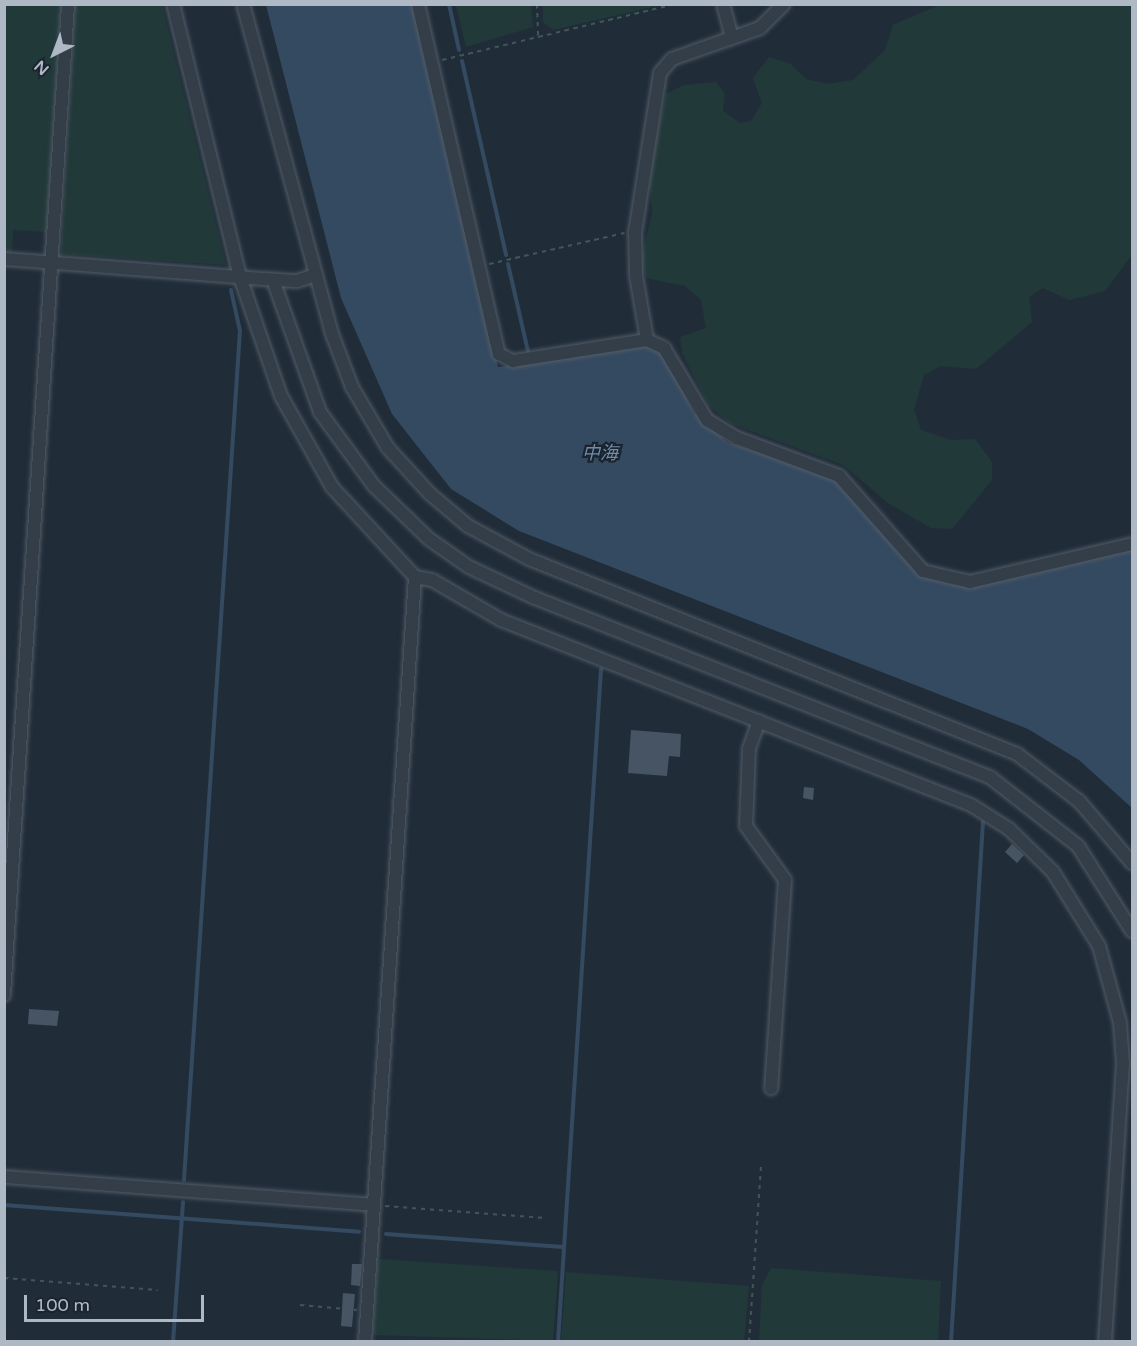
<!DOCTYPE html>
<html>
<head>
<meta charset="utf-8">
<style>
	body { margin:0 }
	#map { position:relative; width:1137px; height:1346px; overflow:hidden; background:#202d39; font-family:"Varela Round","Noto Sans JP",sans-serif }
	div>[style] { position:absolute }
	.green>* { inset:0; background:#22393a }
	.water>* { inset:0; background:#344a61 }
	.stream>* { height:4px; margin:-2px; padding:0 2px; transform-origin:2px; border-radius:2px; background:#344a61 }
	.building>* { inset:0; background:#465463 }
	.path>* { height:2px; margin-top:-1px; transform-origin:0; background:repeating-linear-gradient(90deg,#405657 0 4.5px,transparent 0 9px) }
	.roads { filter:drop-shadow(0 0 2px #525c67) drop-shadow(0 0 2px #525c67) }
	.minor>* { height:12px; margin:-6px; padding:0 6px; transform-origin:6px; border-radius:6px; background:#343e49 }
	span { translate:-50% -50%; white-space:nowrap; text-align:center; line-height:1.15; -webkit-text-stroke:4.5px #1a232e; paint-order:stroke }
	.water-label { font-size:18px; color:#6f8caa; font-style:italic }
	.frame { position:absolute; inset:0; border:6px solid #afb9c6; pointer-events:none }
	.north { position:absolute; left:24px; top:24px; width:60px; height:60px; -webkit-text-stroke:4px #1a232e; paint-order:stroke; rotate:222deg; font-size:16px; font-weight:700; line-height:24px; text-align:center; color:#afb9c6 }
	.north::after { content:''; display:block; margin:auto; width:21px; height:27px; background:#afb9c6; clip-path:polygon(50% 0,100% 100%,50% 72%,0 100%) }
	.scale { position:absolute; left:24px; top:1295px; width:180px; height:27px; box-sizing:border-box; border:3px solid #afb9c6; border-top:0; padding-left:8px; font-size:18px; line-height:21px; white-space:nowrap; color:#afb9c6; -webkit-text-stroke:4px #1a232e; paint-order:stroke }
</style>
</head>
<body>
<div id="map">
	<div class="green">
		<div style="clip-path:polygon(4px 5px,61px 5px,47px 232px,13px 230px,12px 252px,4px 252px)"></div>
		<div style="clip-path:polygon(75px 5px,162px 5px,226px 265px,61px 254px)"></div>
		<div style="clip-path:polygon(456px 5px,531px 5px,533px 27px,466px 47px)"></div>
		<div style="clip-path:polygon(543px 5px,543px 4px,661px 5px,553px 30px,543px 22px)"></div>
		<div style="clip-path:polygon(939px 5px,1132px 5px,1132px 255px,1105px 291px,1069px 300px,1043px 288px,1029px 297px,1032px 322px,976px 369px,941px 366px,924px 375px,914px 409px,921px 430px,951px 440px,975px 439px,992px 462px,992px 480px,952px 529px,931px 528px,888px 503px,843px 465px,730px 423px,708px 405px,682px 353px,680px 337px,706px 328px,701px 300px,685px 286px,646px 278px,640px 264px,652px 213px,649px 173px,666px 94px,684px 85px,716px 82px,725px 94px,723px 111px,740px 123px,751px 121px,762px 103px,753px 78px,769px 57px,791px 64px,806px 79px,828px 84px,853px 80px,885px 50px,893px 25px)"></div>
		<div style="clip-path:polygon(378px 1259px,558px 1271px,553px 1341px,373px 1335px)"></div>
		<div style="clip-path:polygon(771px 1268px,941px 1281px,938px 1341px,759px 1341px,762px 1285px)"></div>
		<div style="clip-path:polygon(566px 1272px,749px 1286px,744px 1341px,561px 1341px)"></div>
	</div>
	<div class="water">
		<div style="clip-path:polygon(266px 5px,414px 5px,498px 367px,647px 344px,666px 356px,693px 412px,728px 443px,830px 475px,897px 543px,918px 575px,949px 584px,973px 587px,1132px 549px,1132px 808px,1079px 760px,1028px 729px,519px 531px,451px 489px,392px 414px,341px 298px)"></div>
	</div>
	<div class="stream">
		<div style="left:449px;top:4px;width:47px;rotate:77.7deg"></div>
		<div style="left:462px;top:61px;width:199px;rotate:77.2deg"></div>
		<div style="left:508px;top:264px;width:89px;rotate:77.1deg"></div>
		<div style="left:184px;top:1180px;width:851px;rotate:-86.23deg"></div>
		<div style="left:240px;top:331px;width:42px;rotate:-102.4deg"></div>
		<div style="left:4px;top:1205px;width:356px;rotate:4.3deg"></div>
		<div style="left:386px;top:1234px;width:177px;rotate:4.2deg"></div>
		<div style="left:173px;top:1342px;width:140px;rotate:-85.9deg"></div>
		<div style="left:558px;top:1342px;width:674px;rotate:-86.34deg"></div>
		<div style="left:951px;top:1342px;width:521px;rotate:-86.48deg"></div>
	</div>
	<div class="building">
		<div style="clip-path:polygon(631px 730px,681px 734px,680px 757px,669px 756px,667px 776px,628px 773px)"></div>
		<div style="clip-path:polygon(804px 787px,814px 788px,813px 800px,803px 798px)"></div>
		<div style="clip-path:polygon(1012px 844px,1024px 855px,1017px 863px,1005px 852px)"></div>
		<div style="clip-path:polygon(29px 1009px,59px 1011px,57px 1026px,28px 1024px)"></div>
		<div style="clip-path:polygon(352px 1264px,362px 1264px,360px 1286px,351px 1285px)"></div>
		<div style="clip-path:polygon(343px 1293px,355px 1294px,352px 1327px,341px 1326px)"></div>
	</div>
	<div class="path">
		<div style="left:537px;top:4px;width:34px;rotate:88deg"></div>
		<div style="left:442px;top:60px;width:241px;rotate:-13.5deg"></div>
		<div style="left:489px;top:264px;width:139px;rotate:-12.9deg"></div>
		<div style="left:385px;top:1206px;width:161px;rotate:4.3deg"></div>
		<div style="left:4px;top:1278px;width:154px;rotate:4.5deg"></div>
		<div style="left:300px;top:1305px;width:57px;rotate:5deg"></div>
		<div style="left:749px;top:1342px;width:176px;rotate:-86.1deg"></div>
	</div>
	<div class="roads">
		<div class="minor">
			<div style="left:173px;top:4px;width:281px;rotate:76.2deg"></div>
			<div style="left:240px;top:277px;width:126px;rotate:71deg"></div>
			<div style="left:281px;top:396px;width:104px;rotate:60.7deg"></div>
			<div style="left:332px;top:487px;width:122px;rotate:47.3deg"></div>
			<div style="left:415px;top:577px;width:767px;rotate:93.74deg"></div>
			<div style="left:243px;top:4px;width:342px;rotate:74.9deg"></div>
			<div style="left:332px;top:334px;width:57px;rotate:69.3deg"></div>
			<div style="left:352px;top:387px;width:71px;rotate:59.5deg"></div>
			<div style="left:388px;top:448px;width:62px;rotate:47.6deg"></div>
			<div style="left:430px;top:494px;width:50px;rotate:40.1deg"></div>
			<div style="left:468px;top:526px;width:69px;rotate:28.4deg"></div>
			<div style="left:529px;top:559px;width:526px;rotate:21.78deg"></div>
			<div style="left:1017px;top:754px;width:78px;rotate:37.2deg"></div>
			<div style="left:1079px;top:801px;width:82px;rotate:49.5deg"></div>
			<div style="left:418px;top:4px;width:359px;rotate:77deg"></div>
			<div style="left:499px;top:354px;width:16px;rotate:27deg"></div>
			<div style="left:513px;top:361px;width:136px;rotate:-8.9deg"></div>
			<div style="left:723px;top:4px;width:34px;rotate:75deg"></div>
			<div style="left:784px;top:4px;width:34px;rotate:135deg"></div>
			<div style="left:760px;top:28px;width:93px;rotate:160.6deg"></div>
			<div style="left:672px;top:59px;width:18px;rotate:131deg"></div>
			<div style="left:660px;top:73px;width:161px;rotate:98.9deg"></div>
			<div style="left:635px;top:232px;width:44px;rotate:88.7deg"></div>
			<div style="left:636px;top:276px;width:65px;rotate:80.2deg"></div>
			<div style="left:647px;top:340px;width:19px;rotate:25deg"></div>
			<div style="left:664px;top:348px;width:84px;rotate:59.2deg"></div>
			<div style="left:707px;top:420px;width:35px;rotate:31deg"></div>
			<div style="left:737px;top:438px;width:109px;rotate:20.4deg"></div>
			<div style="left:839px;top:476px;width:127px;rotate:48.5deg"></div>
			<div style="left:923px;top:571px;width:48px;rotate:13.2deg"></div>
			<div style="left:970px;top:582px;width:166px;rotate:-13.2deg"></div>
			<div style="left:4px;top:259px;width:263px;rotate:4.4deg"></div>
			<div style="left:266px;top:279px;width:31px;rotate:4deg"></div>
			<div style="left:297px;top:281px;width:20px;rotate:-18deg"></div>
			<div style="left:273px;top:280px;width:140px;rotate:70.4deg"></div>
			<div style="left:320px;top:412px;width:92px;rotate:53.9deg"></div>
			<div style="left:374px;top:486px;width:76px;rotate:43.9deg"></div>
			<div style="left:429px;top:539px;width:49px;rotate:35deg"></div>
			<div style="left:469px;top:567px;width:73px;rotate:25.2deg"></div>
			<div style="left:535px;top:598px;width:490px;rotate:21.5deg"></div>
			<div style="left:991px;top:778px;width:110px;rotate:38deg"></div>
			<div style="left:1078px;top:846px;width:101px;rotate:57.6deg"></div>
			<div style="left:415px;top:577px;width:17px;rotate:10deg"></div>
			<div style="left:432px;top:580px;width:80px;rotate:30.1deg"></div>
			<div style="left:501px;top:620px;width:505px;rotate:21.49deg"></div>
			<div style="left:971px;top:805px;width:45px;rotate:32.3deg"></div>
			<div style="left:1009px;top:829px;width:62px;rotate:44.3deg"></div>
			<div style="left:1053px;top:872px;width:87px;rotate:58.1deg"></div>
			<div style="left:1099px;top:946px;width:80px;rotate:74.7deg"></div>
			<div style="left:1120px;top:1023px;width:40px;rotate:85.7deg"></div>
			<div style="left:1123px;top:1063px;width:280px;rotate:93.7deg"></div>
			<div style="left:759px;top:721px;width:30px;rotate:110deg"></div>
			<div style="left:749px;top:749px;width:77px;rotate:92.2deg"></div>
			<div style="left:746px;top:826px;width:67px;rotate:54.2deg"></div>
			<div style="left:785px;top:880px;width:209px;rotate:93.8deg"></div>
			<div style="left:4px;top:995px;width:993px;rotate:-86.3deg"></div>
			<div style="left:4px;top:1177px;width:370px;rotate:4.3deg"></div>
		</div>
	</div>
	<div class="water-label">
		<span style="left:600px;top:453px">中海</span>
	</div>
	<div class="frame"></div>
	<div class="north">N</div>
	<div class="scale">100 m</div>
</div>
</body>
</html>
